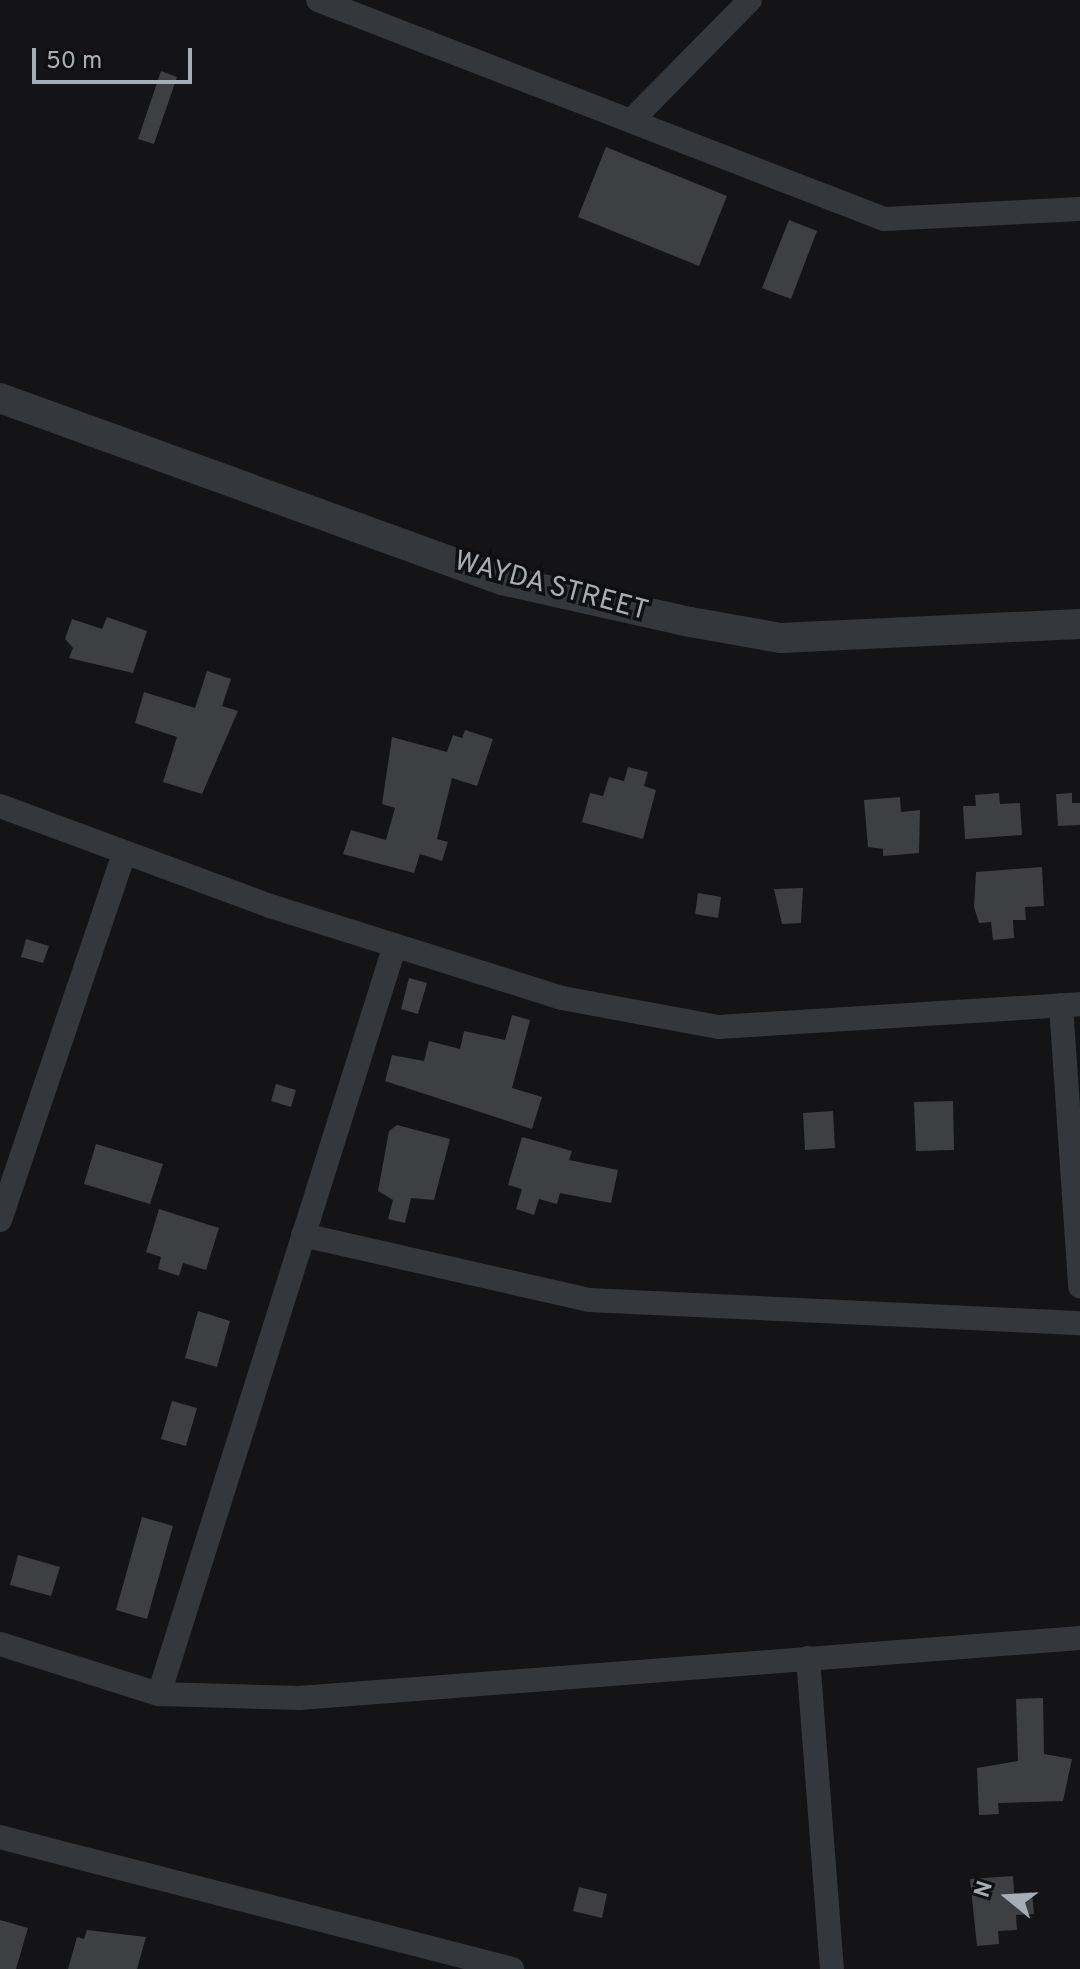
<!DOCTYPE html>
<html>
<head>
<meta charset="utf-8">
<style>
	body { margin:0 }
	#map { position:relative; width:1080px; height:1969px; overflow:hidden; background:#141416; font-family:Overpass,sans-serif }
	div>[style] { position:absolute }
	.building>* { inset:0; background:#3e3f43 }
	.minor>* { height:24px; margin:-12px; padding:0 12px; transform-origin:12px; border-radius:12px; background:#34373b }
	.tertiary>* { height:30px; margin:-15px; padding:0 15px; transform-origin:15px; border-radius:15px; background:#34373b }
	span { translate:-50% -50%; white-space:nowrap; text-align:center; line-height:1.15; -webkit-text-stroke:7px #0f0f11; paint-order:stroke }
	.street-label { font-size:28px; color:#a4aeb7 }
	.north { position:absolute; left:968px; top:1857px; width:80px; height:80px; -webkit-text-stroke:6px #0f0f11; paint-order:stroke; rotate:288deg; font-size:22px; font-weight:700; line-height:32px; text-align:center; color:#a4aeb7 }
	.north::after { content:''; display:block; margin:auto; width:28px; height:36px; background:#a4aeb7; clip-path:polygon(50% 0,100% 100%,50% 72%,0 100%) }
	.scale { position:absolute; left:32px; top:48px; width:160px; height:36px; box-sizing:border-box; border:4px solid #a4aeb7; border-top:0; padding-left:10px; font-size:24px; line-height:28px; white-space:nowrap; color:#a4aeb7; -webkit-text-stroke:6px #0f0f11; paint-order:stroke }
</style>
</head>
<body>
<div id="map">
	<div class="building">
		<div style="clip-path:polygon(161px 71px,177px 77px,154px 144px,138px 139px)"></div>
		<div style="clip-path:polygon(606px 147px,727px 196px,699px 266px,578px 217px)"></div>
		<div style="clip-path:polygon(789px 220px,817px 231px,791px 299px,762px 288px)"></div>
		<div style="clip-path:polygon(107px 617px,147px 631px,133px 673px,69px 658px,73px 648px,65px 639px,72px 619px,102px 629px)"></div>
		<div style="clip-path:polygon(207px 671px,231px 679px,222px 706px,238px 711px,202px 794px,163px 782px,177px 737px,135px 723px,144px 692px,195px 708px)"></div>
		<div style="clip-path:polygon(465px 730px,493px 739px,477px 786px,452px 778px,437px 839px,448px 842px,442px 861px,420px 854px,414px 873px,343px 854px,351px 830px,386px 840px,395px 808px,382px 804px,392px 737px,447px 752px,453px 735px,462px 738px)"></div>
		<div style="clip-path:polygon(628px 767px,648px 772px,644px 786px,656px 790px,643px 839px,582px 822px,590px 793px,603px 796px,609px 777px,624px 781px)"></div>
		<div style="clip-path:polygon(999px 793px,1000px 804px,1020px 803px,1022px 835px,965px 839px,963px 806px,976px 806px,975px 795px)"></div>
		<div style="clip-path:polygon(1072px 793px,1072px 803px,1080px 803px,1080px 825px,1058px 826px,1056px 794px)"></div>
		<div style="clip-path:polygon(900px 797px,901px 812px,920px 810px,919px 853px,883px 856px,883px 849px,868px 847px,864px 800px)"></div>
		<div style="clip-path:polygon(1042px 867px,1044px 906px,1025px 907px,1026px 920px,1013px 920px,1014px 938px,993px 940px,991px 922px,979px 923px,974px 907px,976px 872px)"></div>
		<div style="clip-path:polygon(803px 888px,801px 923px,782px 924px,774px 889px)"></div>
		<div style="clip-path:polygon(698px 893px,721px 897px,718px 918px,695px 914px)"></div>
		<div style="clip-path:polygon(26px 939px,49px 946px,43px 963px,21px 957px)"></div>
		<div style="clip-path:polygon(409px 978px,427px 983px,418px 1014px,401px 1009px)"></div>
		<div style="clip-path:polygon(512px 1015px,530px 1020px,512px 1088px,542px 1097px,532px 1129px,385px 1081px,392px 1055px,424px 1061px,429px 1041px,460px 1049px,464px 1031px,505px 1040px)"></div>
		<div style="clip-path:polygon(276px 1084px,296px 1090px,291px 1107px,271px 1101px)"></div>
		<div style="clip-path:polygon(953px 1101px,954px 1150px,916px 1151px,914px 1102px)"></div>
		<div style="clip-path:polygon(833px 1111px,835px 1148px,805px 1150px,803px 1113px)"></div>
		<div style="clip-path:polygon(397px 1125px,450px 1139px,434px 1200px,411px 1198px,405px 1223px,388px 1219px,393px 1200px,378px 1191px,389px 1131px)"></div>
		<div style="clip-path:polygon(522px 1137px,572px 1151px,569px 1160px,618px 1170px,611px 1203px,560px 1193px,557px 1204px,539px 1199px,534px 1215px,516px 1209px,522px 1189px,508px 1185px)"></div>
		<div style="clip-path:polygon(96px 1144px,163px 1164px,150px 1204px,84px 1184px)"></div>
		<div style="clip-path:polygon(159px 1209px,219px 1228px,206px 1270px,183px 1263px,179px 1276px,158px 1269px,161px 1257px,146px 1252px)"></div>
		<div style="clip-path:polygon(198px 1311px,230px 1321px,217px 1367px,185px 1358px)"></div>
		<div style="clip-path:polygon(172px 1401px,197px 1408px,186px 1446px,161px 1439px)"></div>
		<div style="clip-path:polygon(142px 1517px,173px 1526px,147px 1619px,116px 1610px)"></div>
		<div style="clip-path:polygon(18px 1555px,60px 1567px,51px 1596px,10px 1585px)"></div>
		<div style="clip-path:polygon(1043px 1698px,1044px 1754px,1072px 1759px,1063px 1801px,998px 1803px,999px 1814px,979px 1815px,977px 1768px,1018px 1761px,1016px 1699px)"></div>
		<div style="clip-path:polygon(1013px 1876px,1014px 1893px,1032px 1892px,1034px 1914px,1016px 1915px,1017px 1930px,998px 1931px,999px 1944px,977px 1946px,970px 1879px)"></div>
		<div style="clip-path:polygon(579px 1887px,607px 1894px,602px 1918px,573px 1911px)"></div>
		<div style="clip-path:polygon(0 1920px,28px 1928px,16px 1969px,0 1969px)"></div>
		<div style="clip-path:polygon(87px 1930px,146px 1937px,137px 1969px,68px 1969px,77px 1937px,84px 1939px)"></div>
	</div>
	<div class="minor">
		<div style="left:318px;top:0;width:607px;rotate:21.15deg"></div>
		<div style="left:884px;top:219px;width:196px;rotate:-2.9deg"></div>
		<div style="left:632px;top:120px;width:168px;rotate:-45.5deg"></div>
		<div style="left:0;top:806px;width:288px;rotate:20.3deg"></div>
		<div style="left:270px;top:906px;width:306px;rotate:17.5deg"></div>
		<div style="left:562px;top:998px;width:159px;rotate:10.5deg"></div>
		<div style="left:718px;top:1027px;width:363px;rotate:-3.6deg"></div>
		<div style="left:1061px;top:1005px;width:282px;rotate:86.1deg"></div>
		<div style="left:0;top:1220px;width:386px;rotate:-71.3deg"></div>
		<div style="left:303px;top:1235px;width:293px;rotate:12.8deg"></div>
		<div style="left:589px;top:1300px;width:492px;rotate:2.7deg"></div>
		<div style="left:0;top:1644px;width:167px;rotate:17.5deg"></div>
		<div style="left:159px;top:1694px;width:140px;rotate:1.6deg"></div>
		<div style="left:299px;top:1698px;width:783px;rotate:-4.39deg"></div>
		<div style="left:808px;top:1658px;width:312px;rotate:85.6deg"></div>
		<div style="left:159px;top:1694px;width:785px;rotate:-72.51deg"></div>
		<div style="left:0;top:1837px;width:529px;rotate:14.46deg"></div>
	</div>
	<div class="tertiary">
		<div style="left:0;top:398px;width:534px;rotate:19.93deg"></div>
		<div style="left:502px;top:580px;width:193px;rotate:12.6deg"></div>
		<div style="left:690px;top:622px;width:92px;rotate:10deg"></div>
		<div style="left:781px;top:638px;width:299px;rotate:-2.7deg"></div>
	</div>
	<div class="street-label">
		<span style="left:551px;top:587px;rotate:15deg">WAYDA STREET</span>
	</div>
	<div class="north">N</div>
	<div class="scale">50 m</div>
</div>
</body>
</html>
